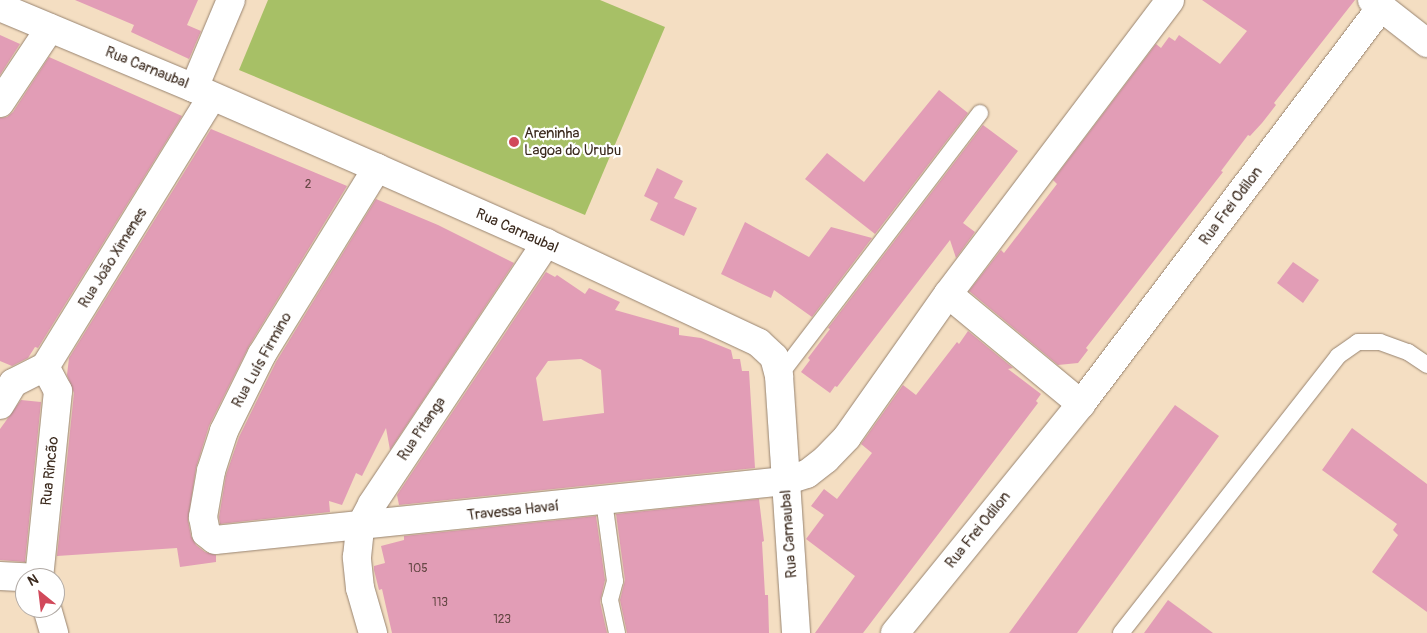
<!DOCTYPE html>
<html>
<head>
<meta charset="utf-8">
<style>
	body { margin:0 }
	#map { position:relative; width:1427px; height:633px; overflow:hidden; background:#f4dec2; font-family:Pangolin,sans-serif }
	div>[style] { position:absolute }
	.green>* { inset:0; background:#a7c066 }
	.building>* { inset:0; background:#e29db6 }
	.roads { filter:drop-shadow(0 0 1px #988470) drop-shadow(0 0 1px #988470) }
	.service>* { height:16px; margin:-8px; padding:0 8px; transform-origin:8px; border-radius:8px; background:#fff }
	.minor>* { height:28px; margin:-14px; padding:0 14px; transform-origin:14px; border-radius:14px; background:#fff }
	.dots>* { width:14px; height:14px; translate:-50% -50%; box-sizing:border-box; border:2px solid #fff; border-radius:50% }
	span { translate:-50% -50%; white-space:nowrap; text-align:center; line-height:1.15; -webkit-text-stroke:4.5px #fff; paint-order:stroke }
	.number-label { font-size:12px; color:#654744 }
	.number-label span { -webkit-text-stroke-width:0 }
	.street-label { font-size:15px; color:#3b2a1e }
	.poi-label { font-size:15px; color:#3b2a1e }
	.left { translate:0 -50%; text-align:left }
	.north { position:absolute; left:15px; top:568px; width:50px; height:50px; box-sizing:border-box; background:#fff; border:1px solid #b1aaa5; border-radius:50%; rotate:331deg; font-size:14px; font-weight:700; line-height:20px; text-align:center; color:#3b2a1e }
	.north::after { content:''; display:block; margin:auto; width:18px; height:22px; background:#d1495b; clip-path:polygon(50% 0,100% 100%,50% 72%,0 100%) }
</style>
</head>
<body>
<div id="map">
	<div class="green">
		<div style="clip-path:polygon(268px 0,600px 0,665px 27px,585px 215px,239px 70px)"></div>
	</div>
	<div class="building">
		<div style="clip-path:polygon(75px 0,198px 0,187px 25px,201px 31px,189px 59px,131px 32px,134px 25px)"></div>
		<div style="clip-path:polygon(1202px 0,1355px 0,1274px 103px,1276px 105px,1262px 123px,1250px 136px,1248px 135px,1221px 171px,1223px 172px,1086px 348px,1088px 350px,1078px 363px,1058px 365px,969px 291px,1001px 250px,1004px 253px,1057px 184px,1053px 180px,1156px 44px,1161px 48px,1169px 37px,1175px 41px,1179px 35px,1220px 64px,1247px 31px)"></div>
		<div style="clip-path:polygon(0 35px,20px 44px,0 75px)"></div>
		<div style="clip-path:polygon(49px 57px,182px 116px,38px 348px,35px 347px,28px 358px,12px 366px,0 361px,0 118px,7px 117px,13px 112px)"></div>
		<div style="clip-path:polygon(939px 90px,968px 113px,875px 234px,805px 179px,827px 153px,864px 182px)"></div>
		<div style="clip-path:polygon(983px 125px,1018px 151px,963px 223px,975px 232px,956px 258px,950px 240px,837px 387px,835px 386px,830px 393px,801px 372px,810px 360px,808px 358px,830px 329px,828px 328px)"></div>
		<div style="clip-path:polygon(211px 129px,347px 186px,249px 346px,209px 426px,196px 468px,188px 520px,191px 536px,196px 545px,205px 552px,216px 555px,216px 562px,180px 567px,177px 548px,57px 556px,74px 393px,67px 375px,69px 358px)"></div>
		<div style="clip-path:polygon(657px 168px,683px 181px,674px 198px,697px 208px,684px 236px,650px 220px,658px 203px,644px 196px)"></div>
		<div style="clip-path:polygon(376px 199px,438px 225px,514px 263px,390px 450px,386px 428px,362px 476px,356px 473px,342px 505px,329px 501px,330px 512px,220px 524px,219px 517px,226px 475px,239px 437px,276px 362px)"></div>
		<div style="clip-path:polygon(745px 222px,809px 257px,831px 227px,872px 238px,812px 317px,774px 290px,771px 298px,721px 274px)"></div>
		<div style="clip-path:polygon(1293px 262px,1319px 280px,1303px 303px,1277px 283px)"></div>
		<div style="clip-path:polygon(evenodd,546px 272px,555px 277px,557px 275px,585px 294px,589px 288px,620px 302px,615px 310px,679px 328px,679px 335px,701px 338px,731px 350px,733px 359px,740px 359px,742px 371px,749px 371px,755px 468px,399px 505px,397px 495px,546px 272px,581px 359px,601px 370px,604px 413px,543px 421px,536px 378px,548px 361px,581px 359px)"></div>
		<div style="clip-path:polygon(968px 331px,1013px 368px,1008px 369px,1041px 394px,1036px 401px,1038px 403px,863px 633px,815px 633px,855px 576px,806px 539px,824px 515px,811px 506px,824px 489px,837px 499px,872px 453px,861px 444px,903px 385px,916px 395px,957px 342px,959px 344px)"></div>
		<div style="clip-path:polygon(21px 400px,41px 402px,25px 562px,0 560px,0 429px)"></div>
		<div style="clip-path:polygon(1175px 405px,1219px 436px,1077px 633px,1009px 633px)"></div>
		<div style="clip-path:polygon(1352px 428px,1427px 484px,1427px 612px,1372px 572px,1398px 535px,1393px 530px,1397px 524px,1322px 470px)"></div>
		<div style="clip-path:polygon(759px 499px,764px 541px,762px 542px,765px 595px,768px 595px,769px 633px,627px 633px,620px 600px,625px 580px,616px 514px)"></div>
		<div style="clip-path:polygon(596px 516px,605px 580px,600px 602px,607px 633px,392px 633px,382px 589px,379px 590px,374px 570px,374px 566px,385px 563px,381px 546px,404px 540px,404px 536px)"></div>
		<div style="clip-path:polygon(1168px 600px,1213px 633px,1144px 633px)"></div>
	</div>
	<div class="roads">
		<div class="service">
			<div style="left:779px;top:376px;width:331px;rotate:-52.6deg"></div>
			<div style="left:604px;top:501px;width:81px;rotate:82.2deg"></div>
			<div style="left:615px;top:581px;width:20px;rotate:105deg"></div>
			<div style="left:610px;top:600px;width:34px;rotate:78deg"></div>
			<div style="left:1121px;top:633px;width:352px;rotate:-51.9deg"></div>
			<div style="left:1338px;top:356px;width:24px;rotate:-35deg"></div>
			<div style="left:1358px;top:342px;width:22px"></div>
			<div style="left:1380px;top:342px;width:30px;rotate:20deg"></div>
			<div style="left:1408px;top:352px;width:23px;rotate:34deg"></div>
		</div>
		<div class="minor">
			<div style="left:1372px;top:0;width:70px;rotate:38deg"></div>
			<div style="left:0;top:7px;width:210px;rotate:22.7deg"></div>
			<div style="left:194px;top:88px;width:200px;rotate:23.6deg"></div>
			<div style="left:377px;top:168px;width:185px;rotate:23.9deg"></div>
			<div style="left:546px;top:243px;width:235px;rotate:25.1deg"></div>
			<div style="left:759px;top:343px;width:21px;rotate:43deg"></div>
			<div style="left:774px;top:357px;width:20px;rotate:75deg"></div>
			<div style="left:779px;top:376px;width:258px;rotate:86.2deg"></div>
			<div style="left:194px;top:88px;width:95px;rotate:-67.2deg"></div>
			<div style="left:0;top:103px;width:90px;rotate:-56.3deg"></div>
			<div style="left:377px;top:168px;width:219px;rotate:121.7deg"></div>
			<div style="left:262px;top:354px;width:86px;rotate:116.3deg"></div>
			<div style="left:224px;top:431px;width:42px;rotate:108deg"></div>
			<div style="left:211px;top:471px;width:47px;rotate:99.9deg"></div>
			<div style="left:203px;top:517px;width:16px;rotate:79deg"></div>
			<div style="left:206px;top:533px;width:11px;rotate:38deg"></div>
			<div style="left:215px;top:540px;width:573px;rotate:-5.91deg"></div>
			<div style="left:785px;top:481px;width:23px;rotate:-18deg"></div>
			<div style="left:807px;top:474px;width:24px;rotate:-38deg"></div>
			<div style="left:826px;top:459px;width:30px;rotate:-46deg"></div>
			<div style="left:847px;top:437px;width:175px;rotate:-54.8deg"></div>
			<div style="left:948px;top:294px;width:368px;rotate:-52.9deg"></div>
			<div style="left:948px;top:294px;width:173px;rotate:39.6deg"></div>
			<div style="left:0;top:405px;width:26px;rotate:-59deg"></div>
			<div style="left:13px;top:383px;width:36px;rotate:-27deg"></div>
			<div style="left:45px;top:367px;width:317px;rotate:-58.3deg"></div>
			<div style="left:0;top:576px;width:39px;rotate:3deg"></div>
			<div style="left:39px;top:578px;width:188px;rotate:-84.2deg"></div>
			<div style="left:58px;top:391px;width:27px;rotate:-118deg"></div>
			<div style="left:47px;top:608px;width:26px;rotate:74deg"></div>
			<div style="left:373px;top:633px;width:47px;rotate:-106.1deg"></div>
			<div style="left:360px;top:588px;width:31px;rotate:-96deg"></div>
			<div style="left:357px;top:557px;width:30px;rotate:-84deg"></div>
			<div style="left:360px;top:527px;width:26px;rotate:-62deg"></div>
			<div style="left:372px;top:504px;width:314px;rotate:-56.3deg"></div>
			<div style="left:895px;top:633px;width:295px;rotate:-50.9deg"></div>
			<div style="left:1081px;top:404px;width:497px;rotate:-52.9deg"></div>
		</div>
	</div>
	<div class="dots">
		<div style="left:514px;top:142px;background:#d1495b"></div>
	</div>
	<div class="number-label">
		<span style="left:308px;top:185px">2</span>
		<span style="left:418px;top:569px">105</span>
		<span style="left:440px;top:603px">113</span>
		<span style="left:502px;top:620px">123</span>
	</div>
	<div class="street-label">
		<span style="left:147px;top:68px;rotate:22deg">Rua Carnaubal</span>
		<span style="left:1231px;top:206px;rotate:-53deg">Rua Frei Odilon</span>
		<span style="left:517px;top:231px;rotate:24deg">Rua Carnaubal</span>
		<span style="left:113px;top:258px;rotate:-58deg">Rua João Ximenes</span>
		<span style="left:262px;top:360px;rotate:-61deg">Rua Luís Firmino</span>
		<span style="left:422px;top:429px;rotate:-56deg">Rua Pitanga</span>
		<span style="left:50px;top:471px;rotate:-84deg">Rua Rincão</span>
		<span style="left:513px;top:511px;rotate:-6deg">Travessa Havaí</span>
		<span style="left:978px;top:530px;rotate:-51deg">Rua Frei Odilon</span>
		<span style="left:789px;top:534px;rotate:-94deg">Rua Carnaubal</span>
	</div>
	<div class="poi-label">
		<span class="left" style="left:524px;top:142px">Areninha<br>Lagoa do Urubu</span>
	</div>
	<div class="north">N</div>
</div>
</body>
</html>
